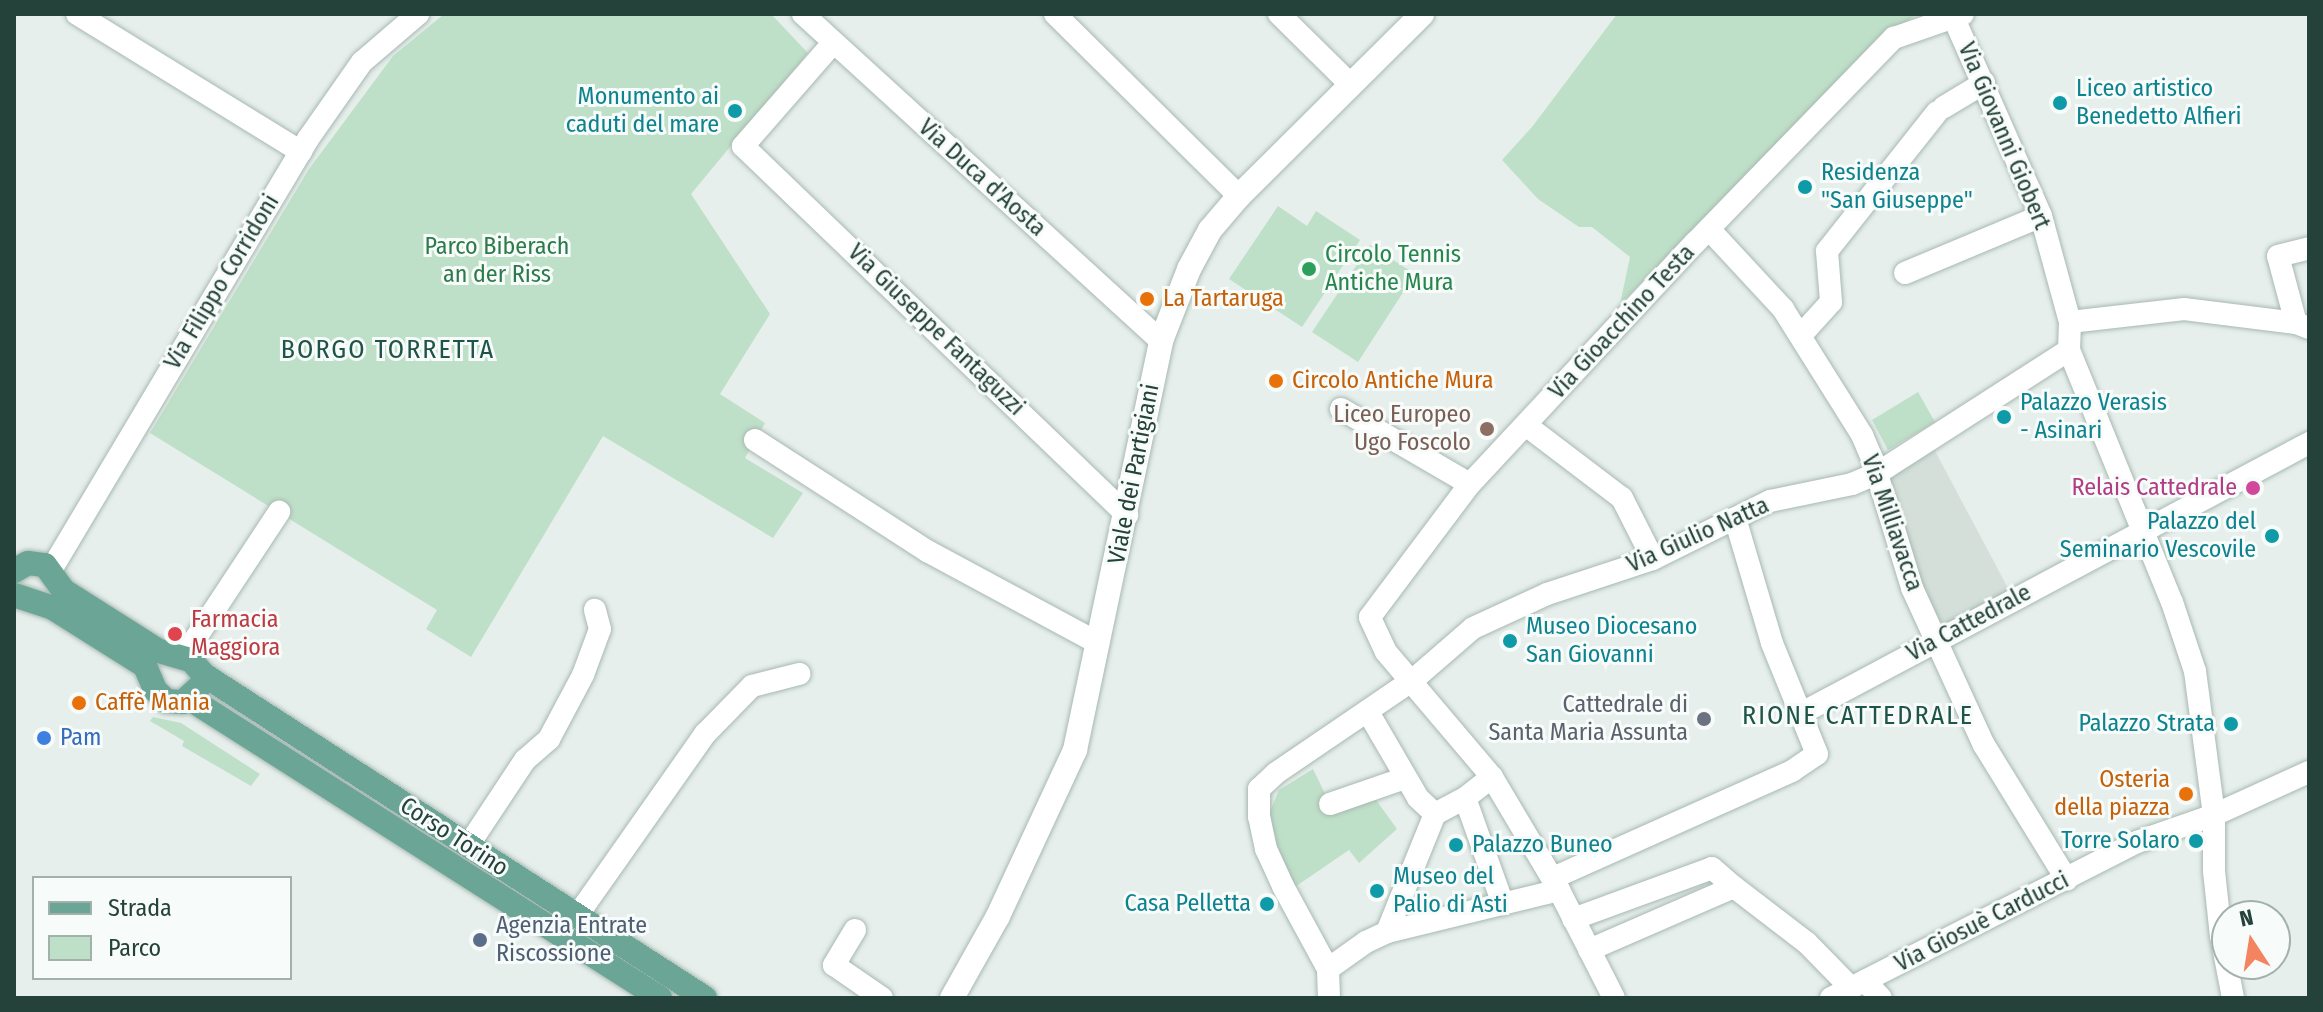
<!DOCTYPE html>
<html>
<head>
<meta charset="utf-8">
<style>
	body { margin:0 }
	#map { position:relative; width:2323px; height:1012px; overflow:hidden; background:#e6efeb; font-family:"Fira Sans Condensed",sans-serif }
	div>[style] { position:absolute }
	.built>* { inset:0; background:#d4dfda }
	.green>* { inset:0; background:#bfe0c8 }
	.roads { filter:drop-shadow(0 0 2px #a8b8b2) drop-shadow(0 0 2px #a8b8b2) }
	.street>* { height:22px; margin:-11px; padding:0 11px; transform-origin:11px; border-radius:11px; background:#fff }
	.secondary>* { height:24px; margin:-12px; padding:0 12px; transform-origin:12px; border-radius:12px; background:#fff }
	.primary>* { height:24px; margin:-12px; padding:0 12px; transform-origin:12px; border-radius:12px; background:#6aa596 }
	.dots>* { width:22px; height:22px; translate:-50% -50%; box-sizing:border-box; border:4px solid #f7fbf9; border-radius:50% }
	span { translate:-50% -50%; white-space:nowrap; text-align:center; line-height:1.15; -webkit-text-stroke:6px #f7fbf9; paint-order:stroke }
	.culture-label { font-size:24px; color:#0d838f }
	.left { translate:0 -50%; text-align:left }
	.right { translate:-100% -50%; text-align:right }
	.street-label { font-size:24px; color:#24423a }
	.park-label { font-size:24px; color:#2d7a4b }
	.leisure-label { font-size:24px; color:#27864d }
	.food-label { font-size:24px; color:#c56008 }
	.education-label { font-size:24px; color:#785e54 }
	.hotel-label { font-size:24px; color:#b23c85 }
	.health-label { font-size:24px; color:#be3a42 }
	.worship-label { font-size:24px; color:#5b616d }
	.shop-label { font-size:24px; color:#366cbe }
	.service-label { font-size:24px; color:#4e5e75 }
	.neighbourhood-label { font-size:26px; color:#1f5548; letter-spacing:2px }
	.frame { position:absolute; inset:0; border:16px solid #24423a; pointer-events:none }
	.legend { position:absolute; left:32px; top:876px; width:260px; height:104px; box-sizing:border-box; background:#f7fbf9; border:2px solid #a3b1ad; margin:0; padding:10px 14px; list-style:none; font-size:24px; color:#24423a }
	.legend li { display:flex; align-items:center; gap:16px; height:40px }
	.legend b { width:40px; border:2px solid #a3b1ad }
	.north { position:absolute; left:2211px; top:900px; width:80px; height:80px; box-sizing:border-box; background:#f7fbf9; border:2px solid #a3b1ad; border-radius:50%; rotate:348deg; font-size:22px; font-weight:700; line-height:32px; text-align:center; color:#24423a }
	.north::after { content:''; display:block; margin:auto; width:28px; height:36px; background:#f4845f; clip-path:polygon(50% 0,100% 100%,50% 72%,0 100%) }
</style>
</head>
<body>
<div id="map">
	<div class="built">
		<div style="clip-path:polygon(1934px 449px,2009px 590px,1948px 624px,1936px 622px,1884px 481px)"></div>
	</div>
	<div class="green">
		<div style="clip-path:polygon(444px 14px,771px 14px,808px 53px,691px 194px,770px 314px,720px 394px,765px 423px,745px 458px,803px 493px,773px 538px,603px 436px,471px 657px,426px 629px,437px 610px,150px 433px,309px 169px,393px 56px)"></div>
		<div style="clip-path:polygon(1617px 14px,1917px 14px,1891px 33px,1620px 304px,1630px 257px,1592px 227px,1579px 227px,1538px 199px,1502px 160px,1532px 127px)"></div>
		<div style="clip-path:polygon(1278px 206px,1307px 226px,1316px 211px,1360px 240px,1302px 327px,1229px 279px)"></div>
		<div style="clip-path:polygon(1370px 245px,1415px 274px,1358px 362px,1312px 332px)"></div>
		<div style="clip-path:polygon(1918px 392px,1935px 422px,1888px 450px,1872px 420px)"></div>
		<div style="clip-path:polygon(153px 717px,181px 723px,260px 774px,251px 786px,182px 746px,184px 741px,150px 721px)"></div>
		<div style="clip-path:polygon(1313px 769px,1330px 804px,1374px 797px,1397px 829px,1359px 863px,1349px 850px,1289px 891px,1265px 823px,1279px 790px)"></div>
	</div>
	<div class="roads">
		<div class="street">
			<div style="left:77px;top:14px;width:263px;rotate:31.6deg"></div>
			<div style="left:803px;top:14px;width:485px;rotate:42.4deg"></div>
			<div style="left:1055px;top:14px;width:259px;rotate:44.7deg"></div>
			<div style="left:1279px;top:14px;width:101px;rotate:44.6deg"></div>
			<div style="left:1952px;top:14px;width:221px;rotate:66.2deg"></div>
			<div style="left:2041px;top:216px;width:110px;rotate:74.7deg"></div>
			<div style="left:2070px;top:322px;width:28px;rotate:92deg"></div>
			<div style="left:2069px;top:350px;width:272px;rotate:67.8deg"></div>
			<div style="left:2172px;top:602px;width:73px;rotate:71.6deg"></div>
			<div style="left:2195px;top:671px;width:145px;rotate:82.5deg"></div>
			<div style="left:2214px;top:815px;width:56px;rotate:90deg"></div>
			<div style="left:2214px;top:871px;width:65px;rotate:83.9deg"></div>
			<div style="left:2221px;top:936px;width:63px;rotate:79deg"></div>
			<div style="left:833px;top:43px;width:137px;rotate:131.1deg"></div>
			<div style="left:743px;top:146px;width:533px;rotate:43.86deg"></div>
			<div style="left:1944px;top:107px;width:47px;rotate:-31deg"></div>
			<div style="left:1709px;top:229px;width:109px;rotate:47.2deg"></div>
			<div style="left:1783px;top:309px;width:149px;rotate:57.9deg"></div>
			<div style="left:1862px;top:435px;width:28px;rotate:67deg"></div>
			<div style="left:1873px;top:461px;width:133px;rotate:72.9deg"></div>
			<div style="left:1912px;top:588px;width:173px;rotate:65.4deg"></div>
			<div style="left:1984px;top:745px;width:158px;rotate:58.4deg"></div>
			<div style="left:1905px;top:273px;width:147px;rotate:-22.7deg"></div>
			<div style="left:2070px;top:322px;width:115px;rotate:-6.5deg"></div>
			<div style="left:2184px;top:309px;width:113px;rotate:7.1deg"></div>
			<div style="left:2296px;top:323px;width:14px;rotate:21deg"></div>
			<div style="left:2296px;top:323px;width:69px;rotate:-105deg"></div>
			<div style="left:2278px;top:256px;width:32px;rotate:-14deg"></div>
			<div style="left:1802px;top:334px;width:43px;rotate:-47.8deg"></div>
			<div style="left:1831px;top:302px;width:51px;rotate:-94.5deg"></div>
			<div style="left:1827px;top:251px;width:177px;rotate:-51.6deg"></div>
			<div style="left:1341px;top:409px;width:149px;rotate:30.2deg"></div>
			<div style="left:1527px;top:426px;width:119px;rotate:37.2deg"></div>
			<div style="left:1622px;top:498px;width:68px;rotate:63.1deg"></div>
			<div style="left:755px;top:440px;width:207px;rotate:32.8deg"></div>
			<div style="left:929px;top:552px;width:192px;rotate:28.3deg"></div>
			<div style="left:51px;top:570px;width:502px;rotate:-59.19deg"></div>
			<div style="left:308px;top:139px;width:94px;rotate:-55deg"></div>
			<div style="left:362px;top:62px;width:74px;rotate:-40.6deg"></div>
			<div style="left:184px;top:656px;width:173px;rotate:-56.6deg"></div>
			<div style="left:1368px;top:712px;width:99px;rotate:59.8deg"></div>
			<div style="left:1418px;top:798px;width:23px;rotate:43deg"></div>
			<div style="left:1435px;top:814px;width:34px;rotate:-28deg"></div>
			<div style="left:1800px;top:714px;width:577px;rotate:-28.03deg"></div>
			<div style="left:1492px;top:777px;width:34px;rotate:142deg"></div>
			<div style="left:1465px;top:798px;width:113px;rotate:70.3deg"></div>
			<div style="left:1330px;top:804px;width:79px;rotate:-19.1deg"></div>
			<div style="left:468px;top:846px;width:103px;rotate:-56.5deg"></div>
			<div style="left:525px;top:760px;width:32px;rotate:-41deg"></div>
			<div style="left:549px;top:739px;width:72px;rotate:-62deg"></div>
			<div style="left:583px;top:675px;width:49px;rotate:-69.7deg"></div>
			<div style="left:600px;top:629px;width:20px;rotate:-105deg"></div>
			<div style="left:1553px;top:878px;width:262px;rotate:-24.1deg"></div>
			<div style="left:1792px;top:771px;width:30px;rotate:-34deg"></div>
			<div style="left:1817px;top:754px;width:120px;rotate:-112.1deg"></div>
			<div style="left:1772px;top:643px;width:130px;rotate:-106.5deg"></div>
			<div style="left:1734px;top:887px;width:92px;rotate:37.5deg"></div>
			<div style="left:1807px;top:943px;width:63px;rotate:45.6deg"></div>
			<div style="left:577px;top:916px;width:223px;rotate:-54.9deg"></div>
			<div style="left:705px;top:734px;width:67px;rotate:-45.6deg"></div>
			<div style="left:752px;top:686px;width:49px;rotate:-14.3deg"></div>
			<div style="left:1573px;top:919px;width:148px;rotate:-20.1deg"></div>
			<div style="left:1712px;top:868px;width:29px;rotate:41deg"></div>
			<div style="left:1734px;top:887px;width:158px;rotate:156.5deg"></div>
			<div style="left:855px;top:930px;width:41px;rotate:121deg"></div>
			<div style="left:834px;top:965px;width:58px;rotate:34.5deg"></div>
			<div style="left:1387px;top:932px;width:127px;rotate:-67.9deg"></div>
			<div style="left:1328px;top:969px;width:47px;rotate:-35.4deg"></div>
			<div style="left:1366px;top:942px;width:23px;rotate:-25deg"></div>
			<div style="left:1387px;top:932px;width:177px;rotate:-13.7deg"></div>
			<div style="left:1865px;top:981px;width:23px;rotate:47deg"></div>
			<div style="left:1329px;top:998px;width:29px;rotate:-92deg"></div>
			<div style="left:1328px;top:969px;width:94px;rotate:-118.5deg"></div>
			<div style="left:1283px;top:886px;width:41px;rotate:-114.7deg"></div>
			<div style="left:1266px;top:849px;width:33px;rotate:-102deg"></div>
			<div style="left:1259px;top:817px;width:28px;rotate:-90deg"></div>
			<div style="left:1259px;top:789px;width:23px;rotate:-43deg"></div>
			<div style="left:1276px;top:773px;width:166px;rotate:-34.2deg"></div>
			<div style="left:1413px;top:680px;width:79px;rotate:-40.9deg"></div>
			<div style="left:1473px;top:628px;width:81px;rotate:-24.7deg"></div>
			<div style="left:1547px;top:594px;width:112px;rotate:-18.3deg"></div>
			<div style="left:1653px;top:559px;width:131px;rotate:-26.4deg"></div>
			<div style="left:1770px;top:501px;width:84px;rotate:-11.7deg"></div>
			<div style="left:1852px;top:484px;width:26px;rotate:-23deg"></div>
			<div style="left:1876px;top:474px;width:229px;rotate:-32.7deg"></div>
			<div style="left:1614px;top:998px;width:121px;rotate:-117deg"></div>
			<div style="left:1559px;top:890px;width:131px;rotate:-120.7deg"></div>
			<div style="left:1492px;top:777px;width:164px;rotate:-130.3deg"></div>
			<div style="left:1386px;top:652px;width:38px;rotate:-115deg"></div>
			<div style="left:1370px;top:617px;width:166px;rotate:-53.1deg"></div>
			<div style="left:1470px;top:484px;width:330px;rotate:-47deg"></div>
			<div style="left:1695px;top:243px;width:286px;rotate:-45.9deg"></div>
			<div style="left:1894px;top:38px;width:73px;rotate:-19.2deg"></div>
			<div style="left:1831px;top:998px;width:343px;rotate:-27deg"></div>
			<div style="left:2137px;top:842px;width:82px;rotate:-19.3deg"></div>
			<div style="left:2214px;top:815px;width:104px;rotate:-24.4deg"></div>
		</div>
		<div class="secondary">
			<div style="left:952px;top:998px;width:94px;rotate:-60.7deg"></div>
			<div style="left:998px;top:916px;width:183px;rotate:-65.1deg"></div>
			<div style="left:1075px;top:750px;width:418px;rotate:-78.1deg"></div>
			<div style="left:1161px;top:341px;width:77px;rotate:-68.7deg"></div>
			<div style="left:1189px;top:269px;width:44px;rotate:-61.7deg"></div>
			<div style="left:1210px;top:230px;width:45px;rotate:-49.5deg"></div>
			<div style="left:1239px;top:196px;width:258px;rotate:-44.8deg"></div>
		</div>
		<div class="primary">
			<div style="left:14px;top:571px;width:16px;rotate:-30deg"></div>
			<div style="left:28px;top:563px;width:17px;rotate:7deg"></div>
			<div style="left:45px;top:565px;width:32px;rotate:54deg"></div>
			<div style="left:64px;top:591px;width:112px;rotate:32.3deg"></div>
			<div style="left:159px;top:651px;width:33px;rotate:16deg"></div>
			<div style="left:191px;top:660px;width:20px;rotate:49deg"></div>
			<div style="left:204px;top:675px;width:596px;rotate:32.81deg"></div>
			<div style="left:14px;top:595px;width:41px;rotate:18.4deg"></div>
			<div style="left:53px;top:608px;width:109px;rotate:32.2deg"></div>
			<div style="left:145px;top:666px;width:26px;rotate:67deg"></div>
			<div style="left:155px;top:690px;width:16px;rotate:43deg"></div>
			<div style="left:167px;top:701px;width:16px;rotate:4deg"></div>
			<div style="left:183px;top:702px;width:21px;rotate:-43deg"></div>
			<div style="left:190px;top:699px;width:557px;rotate:32.46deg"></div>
		</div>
	</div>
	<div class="dots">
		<div style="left:2060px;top:103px;background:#0f9aa8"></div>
		<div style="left:735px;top:111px;background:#0f9aa8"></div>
		<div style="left:1805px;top:187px;background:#0f9aa8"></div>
		<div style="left:1309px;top:269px;background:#2e9e5b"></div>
		<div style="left:1147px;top:299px;background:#e8710a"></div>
		<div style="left:1276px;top:381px;background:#e8710a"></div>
		<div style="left:2004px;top:417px;background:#0f9aa8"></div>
		<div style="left:1487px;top:429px;background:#8d6e63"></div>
		<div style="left:2253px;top:488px;background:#d1479c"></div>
		<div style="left:2272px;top:536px;background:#0f9aa8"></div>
		<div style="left:175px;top:634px;background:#e0444e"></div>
		<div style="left:1510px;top:641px;background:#0f9aa8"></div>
		<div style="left:79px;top:703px;background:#e8710a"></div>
		<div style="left:1704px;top:719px;background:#6b7280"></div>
		<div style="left:2231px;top:724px;background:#0f9aa8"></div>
		<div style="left:44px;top:738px;background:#3f7fe0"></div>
		<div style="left:2186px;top:794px;background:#e8710a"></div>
		<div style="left:2196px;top:841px;background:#0f9aa8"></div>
		<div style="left:1456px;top:845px;background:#0f9aa8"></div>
		<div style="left:1377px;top:891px;background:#0f9aa8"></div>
		<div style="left:1267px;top:904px;background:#0f9aa8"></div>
		<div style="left:480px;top:940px;background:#5c6f8a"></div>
	</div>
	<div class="culture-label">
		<span class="left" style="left:2076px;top:103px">Liceo artistico<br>Benedetto Alfieri</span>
		<span class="right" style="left:719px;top:111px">Monumento ai<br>caduti del mare</span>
		<span class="left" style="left:1821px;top:187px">Residenza<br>"San Giuseppe"</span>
		<span class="left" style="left:2020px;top:417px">Palazzo Verasis<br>- Asinari</span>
		<span class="right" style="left:2256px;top:536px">Palazzo del<br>Seminario Vescovile</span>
		<span class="left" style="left:1526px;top:641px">Museo Diocesano<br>San Giovanni</span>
		<span class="right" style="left:2215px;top:724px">Palazzo Strata</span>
		<span class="right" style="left:2180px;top:841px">Torre Solaro</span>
		<span class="left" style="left:1472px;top:845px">Palazzo Buneo</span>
		<span class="left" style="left:1393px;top:891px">Museo del<br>Palio di Asti</span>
		<span class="right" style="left:1251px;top:904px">Casa Pelletta</span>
	</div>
	<div class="street-label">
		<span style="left:2004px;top:136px;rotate:67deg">Via Giovanni Giobert</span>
		<span style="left:982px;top:178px;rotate:42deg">Via Duca d'Aosta</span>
		<span style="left:222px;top:282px;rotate:-59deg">Via Filippo Corridoni</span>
		<span style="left:1622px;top:322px;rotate:-47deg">Via Gioacchino Testa</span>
		<span style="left:936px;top:330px;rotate:44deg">Via Giuseppe Fantaguzzi</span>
		<span style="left:1134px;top:474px;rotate:-79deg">Viale dei Partigiani</span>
		<span style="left:1892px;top:523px;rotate:71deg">Via Milliavacca</span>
		<span style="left:1698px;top:535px;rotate:-24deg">Via Giulio Natta</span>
		<span style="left:1969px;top:623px;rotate:-28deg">Via Cattedrale</span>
		<span style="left:454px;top:837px;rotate:33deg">Corso Torino</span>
		<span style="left:1982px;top:922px;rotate:-27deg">Via Giosuè Carducci</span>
	</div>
	<div class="park-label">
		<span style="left:497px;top:261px">Parco Biberach<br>an der Riss</span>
	</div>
	<div class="leisure-label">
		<span class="left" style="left:1325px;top:269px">Circolo Tennis<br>Antiche Mura</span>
	</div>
	<div class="food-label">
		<span class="left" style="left:1163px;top:299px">La Tartaruga</span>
		<span class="left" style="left:1292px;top:381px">Circolo Antiche Mura</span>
		<span class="left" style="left:95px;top:703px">Caffè Mania</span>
		<span class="right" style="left:2170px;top:794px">Osteria<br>della piazza</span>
	</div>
	<div class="education-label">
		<span class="right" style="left:1471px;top:429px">Liceo Europeo<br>Ugo Foscolo</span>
	</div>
	<div class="hotel-label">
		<span class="right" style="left:2237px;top:488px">Relais Cattedrale</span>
	</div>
	<div class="health-label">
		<span class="left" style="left:191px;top:634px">Farmacia<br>Maggiora</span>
	</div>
	<div class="worship-label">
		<span class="right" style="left:1688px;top:719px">Cattedrale di<br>Santa Maria Assunta</span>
	</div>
	<div class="shop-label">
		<span class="left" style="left:60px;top:738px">Pam</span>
	</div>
	<div class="service-label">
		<span class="left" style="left:496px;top:940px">Agenzia Entrate<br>Riscossione</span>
	</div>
	<div class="neighbourhood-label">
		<span style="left:388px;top:350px">BORGO TORRETTA</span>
		<span style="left:1858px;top:716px">RIONE CATTEDRALE</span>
	</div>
	<div class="frame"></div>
	<ul class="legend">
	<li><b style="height:10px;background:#6aa596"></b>Strada</li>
	<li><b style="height:22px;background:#bfe0c8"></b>Parco</li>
	</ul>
	<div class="north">N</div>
</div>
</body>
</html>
